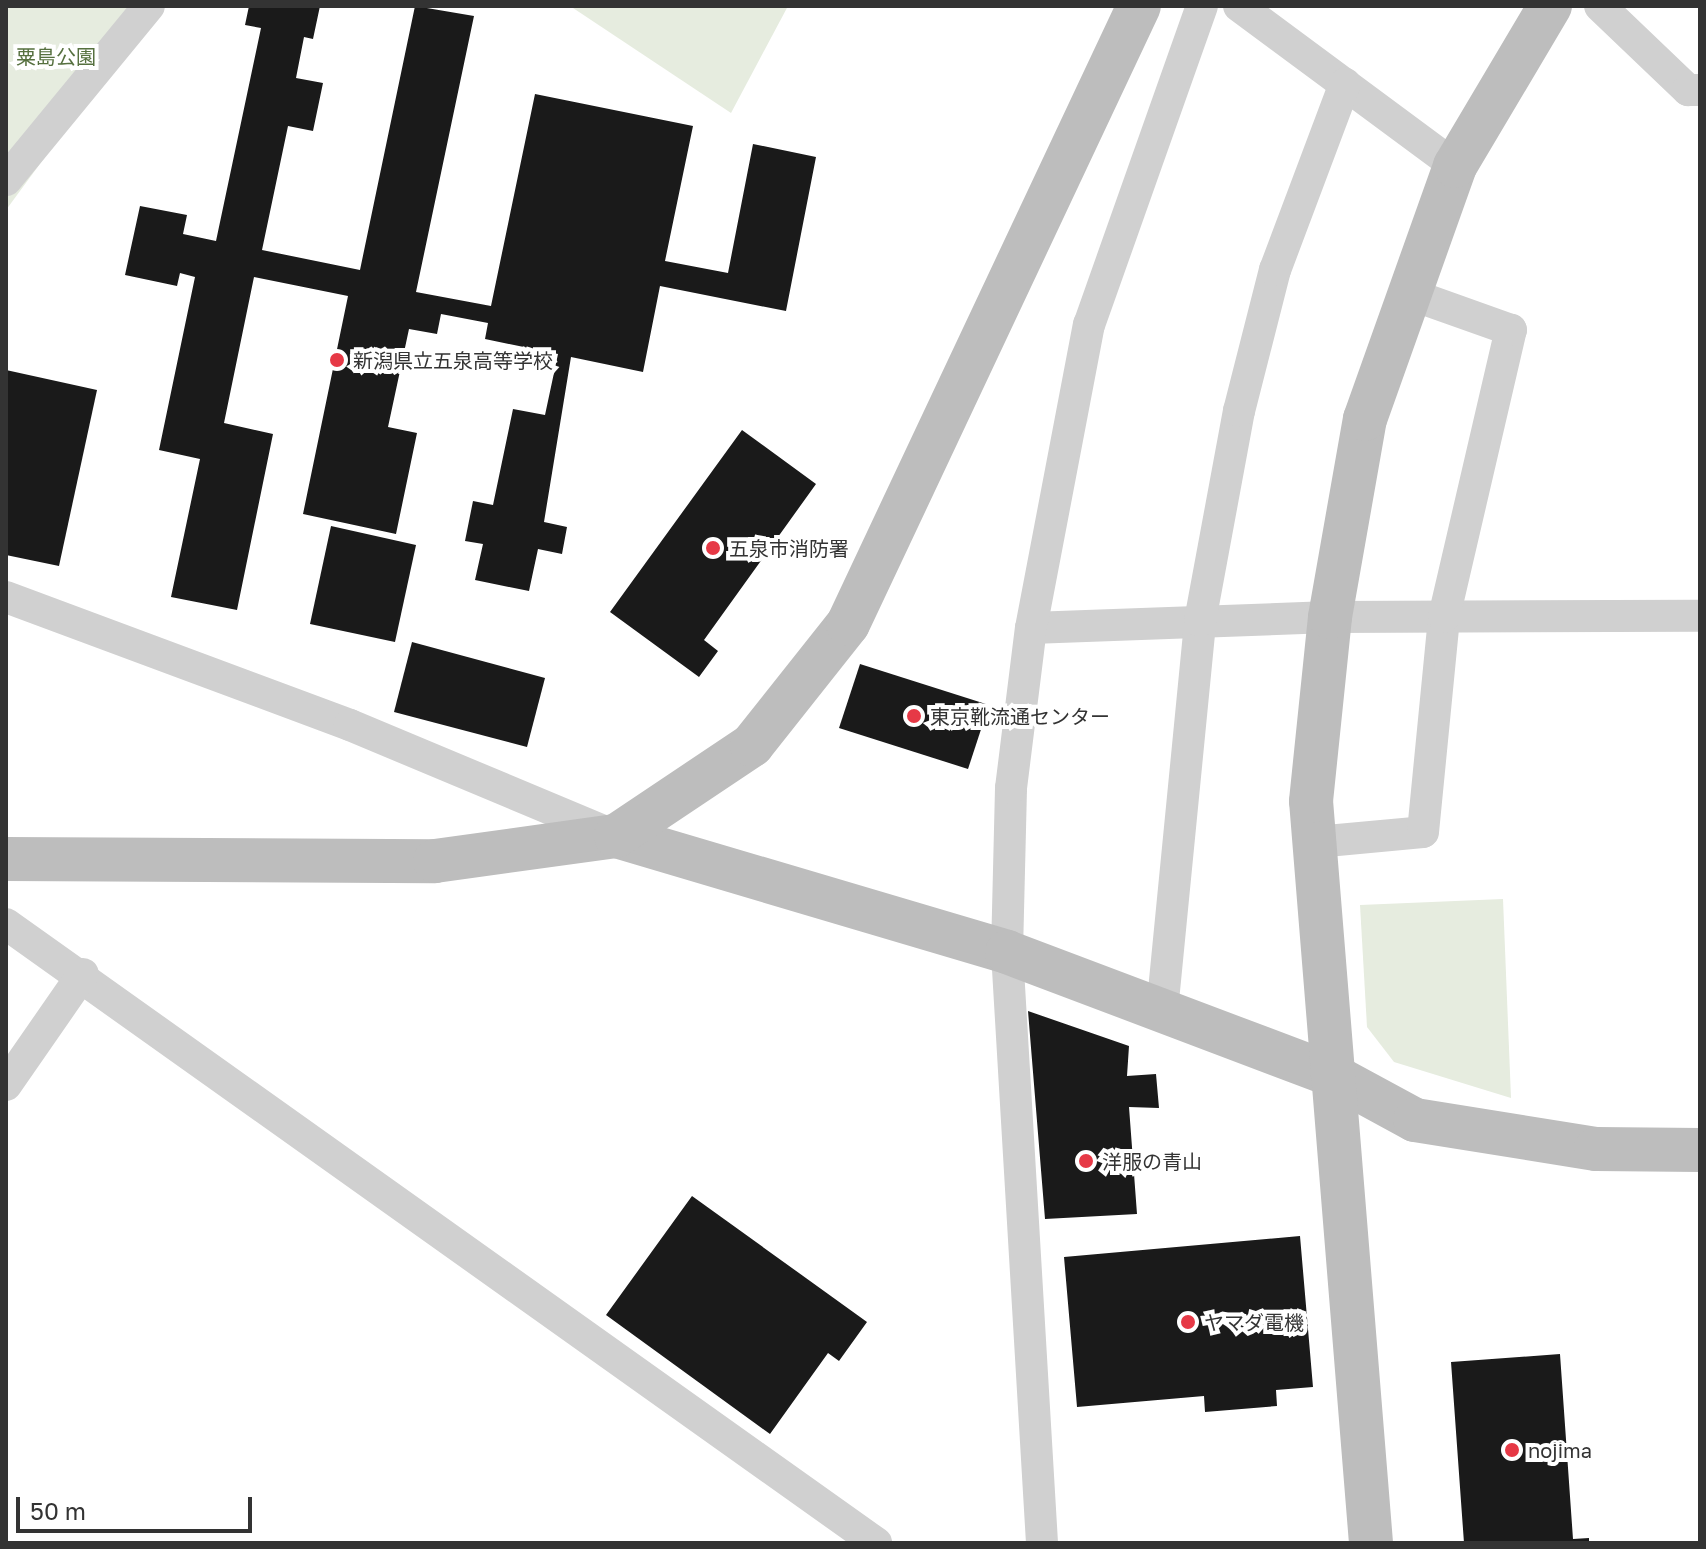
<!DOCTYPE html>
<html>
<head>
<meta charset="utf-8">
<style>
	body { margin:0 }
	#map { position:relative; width:1706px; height:1549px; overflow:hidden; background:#fff; font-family:"Golos Text","Noto Sans JP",sans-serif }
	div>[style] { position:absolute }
	.green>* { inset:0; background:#e6ecdf }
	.building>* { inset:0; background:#1a1a1a }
	.street>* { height:32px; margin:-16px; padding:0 16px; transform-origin:16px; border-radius:16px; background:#d0d0d0 }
	.secondary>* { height:44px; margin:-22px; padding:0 22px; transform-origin:22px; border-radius:22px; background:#bdbdbd }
	.dots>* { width:22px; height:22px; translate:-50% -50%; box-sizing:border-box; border:4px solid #fff; border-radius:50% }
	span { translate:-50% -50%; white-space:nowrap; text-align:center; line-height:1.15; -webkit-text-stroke:8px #fff; paint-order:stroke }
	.park-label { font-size:20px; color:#56703f }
	.poi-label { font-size:20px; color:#333 }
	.left { translate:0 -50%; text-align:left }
	.frame { position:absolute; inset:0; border:8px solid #333; pointer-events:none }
	.scale { position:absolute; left:16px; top:1497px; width:236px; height:36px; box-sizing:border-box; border:4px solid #333; border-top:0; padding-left:10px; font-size:24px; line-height:28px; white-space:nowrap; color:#333; -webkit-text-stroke:6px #fff; paint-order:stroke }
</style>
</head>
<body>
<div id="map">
	<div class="green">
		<div style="clip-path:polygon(6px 6px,156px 6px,6px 210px)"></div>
		<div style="clip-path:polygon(570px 6px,788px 6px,731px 113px)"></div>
		<div style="clip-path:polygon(1503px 899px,1511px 1098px,1394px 1062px,1367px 1027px,1360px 905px)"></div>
	</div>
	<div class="building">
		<div style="clip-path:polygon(249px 6px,320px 6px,313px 39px,304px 37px,296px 78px,323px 83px,313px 131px,288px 126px,262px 250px,360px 270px,415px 6px,474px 16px,416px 292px,491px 306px,535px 94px,693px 126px,665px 261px,728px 273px,753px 144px,816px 157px,786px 311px,660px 286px,643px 372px,571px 357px,544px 522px,567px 527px,562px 554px,538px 549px,529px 591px,475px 580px,483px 544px,465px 541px,473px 501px,493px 505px,513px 409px,545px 415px,558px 354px,485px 339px,488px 323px,441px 314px,437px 334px,409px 329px,388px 427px,417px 433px,396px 534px,303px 514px,348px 296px,254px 277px,224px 423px,273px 434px,237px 610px,171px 597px,200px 459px,159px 450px,195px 277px,180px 273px,177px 286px,125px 275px,140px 206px,187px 215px,183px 234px,216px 241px,261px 28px,245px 25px)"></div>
		<div style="clip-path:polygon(6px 370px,97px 390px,59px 566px,6px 555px)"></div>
		<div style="clip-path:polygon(742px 430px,816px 484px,704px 640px,718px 651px,699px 677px,610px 612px)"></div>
		<div style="clip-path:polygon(331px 526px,416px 545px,395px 642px,310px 624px)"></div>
		<div style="clip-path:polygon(412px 642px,545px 678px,527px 747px,394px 712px)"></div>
		<div style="clip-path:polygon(860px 664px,989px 705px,968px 769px,839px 728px)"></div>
		<div style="clip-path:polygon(1028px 1011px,1129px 1046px,1127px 1076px,1156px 1074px,1159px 1108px,1129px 1107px,1137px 1214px,1045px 1219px)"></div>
		<div style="clip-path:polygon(692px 1196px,867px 1322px,839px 1361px,828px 1353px,770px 1434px,606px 1315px)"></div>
		<div style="clip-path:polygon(1300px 1236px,1313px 1387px,1276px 1390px,1277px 1406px,1205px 1412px,1204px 1396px,1077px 1407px,1064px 1257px)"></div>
		<div style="clip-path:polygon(1560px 1354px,1573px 1539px,1589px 1538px,1589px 1543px,1464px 1543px,1451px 1362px)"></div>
	</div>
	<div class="street">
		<div style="left:1239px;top:6px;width:269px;rotate:36.5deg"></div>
		<div style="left:1600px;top:6px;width:122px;rotate:43.7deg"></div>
		<div style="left:1688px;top:90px;width:12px"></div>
		<div style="left:6px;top:180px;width:225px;rotate:-50.6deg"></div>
		<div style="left:6px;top:597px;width:367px;rotate:20.4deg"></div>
		<div style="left:350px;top:725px;width:285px;rotate:22.7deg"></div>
		<div style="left:1031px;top:628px;width:299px;rotate:-2.1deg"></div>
		<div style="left:1330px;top:617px;width:370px;rotate:-0.2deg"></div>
		<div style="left:1316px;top:842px;width:107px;rotate:-5.3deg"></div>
		<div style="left:1423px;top:832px;width:216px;rotate:-84.4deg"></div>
		<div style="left:1444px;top:617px;width:295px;rotate:-76.9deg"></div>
		<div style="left:1511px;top:330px;width:107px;rotate:-160.4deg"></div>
		<div style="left:6px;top:924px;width:1068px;rotate:35.43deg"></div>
		<div style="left:1162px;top:1011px;width:392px;rotate:-84.4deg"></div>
		<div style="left:1200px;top:621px;width:214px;rotate:-79.5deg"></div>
		<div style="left:1239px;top:411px;width:146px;rotate:-75.7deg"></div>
		<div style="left:1275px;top:270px;width:199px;rotate:-69.4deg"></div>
		<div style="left:6px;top:1085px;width:135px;rotate:-55.3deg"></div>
		<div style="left:1042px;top:1543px;width:592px;rotate:-93.39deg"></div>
		<div style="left:1007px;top:952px;width:164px;rotate:-88.6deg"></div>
		<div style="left:1011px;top:788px;width:161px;rotate:-82.9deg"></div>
		<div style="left:1031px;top:628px;width:309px;rotate:-79.2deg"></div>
		<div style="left:1089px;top:325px;width:338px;rotate:-70.5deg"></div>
	</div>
	<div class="secondary">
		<div style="left:616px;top:836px;width:408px;rotate:16.5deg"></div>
		<div style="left:1007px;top:952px;width:347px;rotate:20.7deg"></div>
		<div style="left:1332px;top:1075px;width:94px;rotate:28.5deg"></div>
		<div style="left:1415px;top:1120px;width:183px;rotate:9.1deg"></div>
		<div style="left:1596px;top:1149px;width:104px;rotate:0.6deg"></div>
		<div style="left:6px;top:859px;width:429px;rotate:0.3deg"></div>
		<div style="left:435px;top:861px;width:183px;rotate:-7.9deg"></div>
		<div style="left:616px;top:836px;width:164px;rotate:-33.8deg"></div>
		<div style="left:752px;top:745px;width:154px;rotate:-51.6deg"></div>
		<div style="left:848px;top:624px;width:683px;rotate:-64.79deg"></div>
		<div style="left:1371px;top:1543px;width:744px;rotate:-94.62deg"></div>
		<div style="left:1311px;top:801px;width:185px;rotate:-84.1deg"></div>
		<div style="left:1330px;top:617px;width:201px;rotate:-80deg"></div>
		<div style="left:1365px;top:419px;width:269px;rotate:-70.4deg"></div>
		<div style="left:1455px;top:166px;width:186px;rotate:-59.3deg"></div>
	</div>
	<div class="dots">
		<div style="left:337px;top:360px;background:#e63946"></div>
		<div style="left:713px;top:548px;background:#e63946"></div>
		<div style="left:914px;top:716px;background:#e63946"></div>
		<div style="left:1086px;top:1161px;background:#e63946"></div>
		<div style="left:1188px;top:1322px;background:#e63946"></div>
		<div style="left:1512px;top:1450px;background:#e63946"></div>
	</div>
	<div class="park-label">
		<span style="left:56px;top:56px">粟島公園</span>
	</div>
	<div class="poi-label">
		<span class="left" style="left:353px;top:360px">新潟県立五泉高等学校</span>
		<span class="left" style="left:729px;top:548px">五泉市消防署</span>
		<span class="left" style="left:930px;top:716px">東京靴流通センター</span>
		<span class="left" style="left:1102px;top:1161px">洋服の青山</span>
		<span class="left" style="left:1204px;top:1322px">ヤマダ電機</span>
		<span class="left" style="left:1528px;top:1450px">nojima</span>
	</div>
	<div class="frame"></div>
	<div class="scale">50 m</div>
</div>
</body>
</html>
